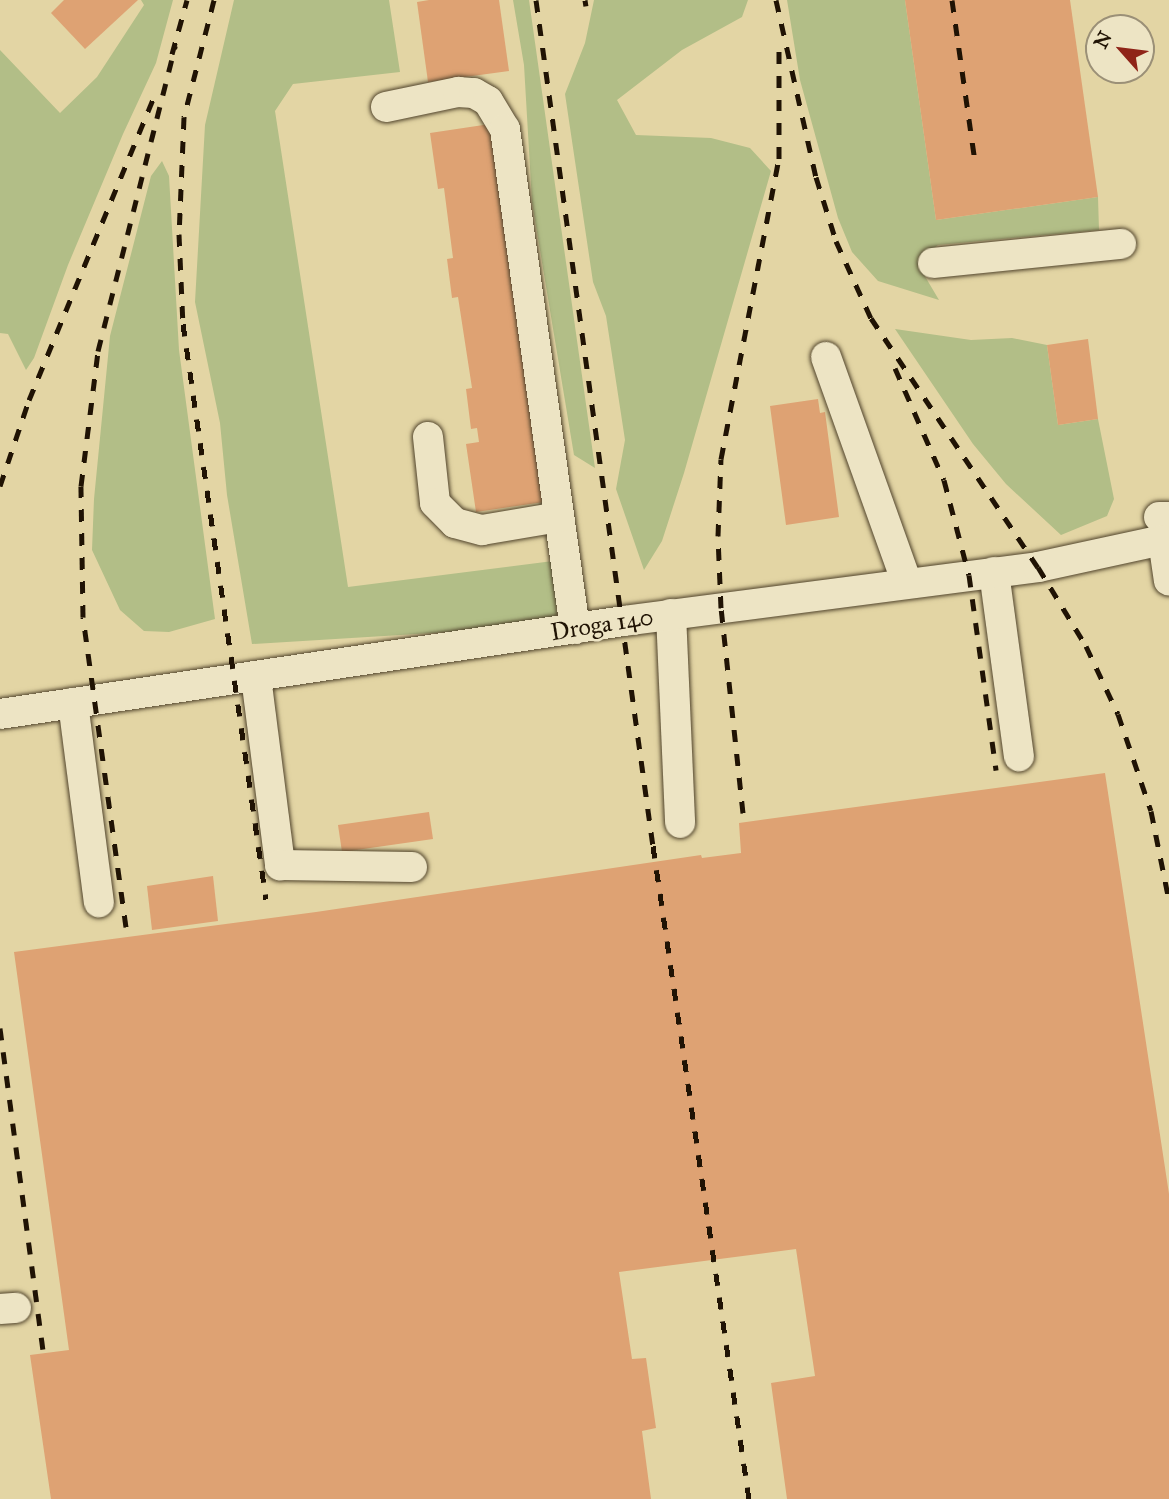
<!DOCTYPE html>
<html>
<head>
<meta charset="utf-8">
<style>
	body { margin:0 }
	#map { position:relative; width:1169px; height:1499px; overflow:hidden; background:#e3d5a4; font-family:"IM FELL Great Primer",serif }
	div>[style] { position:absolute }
	.green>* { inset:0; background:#b2be87 }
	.building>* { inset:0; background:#dea273 }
	.roads { filter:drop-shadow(0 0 2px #51442c) drop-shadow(0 0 2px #51442c) }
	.minor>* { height:30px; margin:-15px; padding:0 15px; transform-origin:15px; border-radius:15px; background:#ede4c4 }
	.rail>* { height:5px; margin-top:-2.5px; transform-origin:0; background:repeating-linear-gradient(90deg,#201304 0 12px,transparent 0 24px) }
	span { translate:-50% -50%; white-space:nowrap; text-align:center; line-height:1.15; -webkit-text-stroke:5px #ede4c4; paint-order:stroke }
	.street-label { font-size:24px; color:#201304 }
	.north { position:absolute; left:1085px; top:14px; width:70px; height:70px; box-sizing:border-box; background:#ede4c4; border:2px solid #9b9077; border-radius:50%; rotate:298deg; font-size:19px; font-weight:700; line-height:28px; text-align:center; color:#201304 }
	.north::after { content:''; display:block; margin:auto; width:24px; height:32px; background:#8f2418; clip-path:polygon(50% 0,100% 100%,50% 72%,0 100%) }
</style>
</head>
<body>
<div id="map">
	<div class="green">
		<div style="clip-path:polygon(141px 0,173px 0,156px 63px,123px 134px,68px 265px,34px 358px,26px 370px,8px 334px,0 333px,0 50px,60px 113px,97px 77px,144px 5px)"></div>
		<div style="clip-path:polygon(234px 0,389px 0,400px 72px,293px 84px,275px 111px,348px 587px,553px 561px,557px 614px,545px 626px,252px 644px,227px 495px,220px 423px,195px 302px,205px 125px)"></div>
		<div style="clip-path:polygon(513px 0,529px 0,595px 468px,574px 455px,532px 202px,524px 65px)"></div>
		<div style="clip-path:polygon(594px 0,748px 0,742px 17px,682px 50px,617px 100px,636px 135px,711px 138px,750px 148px,771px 171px,684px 473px,662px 541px,644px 570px,616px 489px,625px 440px,606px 316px,593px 282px,565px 94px,585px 43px)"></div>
		<div style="clip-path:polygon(787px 0,905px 0,936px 220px,1098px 197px,1099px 230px,938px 245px,925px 256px,923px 273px,939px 300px,878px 281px,852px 252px,838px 218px,800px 80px)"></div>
		<div style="clip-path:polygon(162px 161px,169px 176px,179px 350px,215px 619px,169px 632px,144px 631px,120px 610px,92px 550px,94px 499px,110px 336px,151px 176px)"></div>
		<div style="clip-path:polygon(895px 329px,971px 340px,1012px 338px,1047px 345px,1058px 425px,1098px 419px,1114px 499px,1107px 516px,1061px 535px,1006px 484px,973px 444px)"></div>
	</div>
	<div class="building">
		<div style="clip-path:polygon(64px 0,138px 0,85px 49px,51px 13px)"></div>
		<div style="clip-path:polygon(429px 0,499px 0,509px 71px,428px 82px,417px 2px)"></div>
		<div style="clip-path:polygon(905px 0,1070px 0,1098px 197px,936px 220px)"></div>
		<div style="clip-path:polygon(490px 124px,544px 502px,476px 512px,466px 444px,479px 442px,477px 428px,471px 429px,466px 389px,472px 388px,458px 297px,452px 298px,447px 259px,453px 258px,444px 188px,438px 189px,430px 133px)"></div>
		<div style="clip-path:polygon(1088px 339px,1098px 419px,1058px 425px,1047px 345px)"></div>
		<div style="clip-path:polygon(818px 399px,820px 413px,825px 412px,839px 517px,786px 525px,770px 406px)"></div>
		<div style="clip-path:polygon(1105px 773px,1169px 1194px,1169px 1499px,787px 1499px,771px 1383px,815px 1376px,796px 1249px,619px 1272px,632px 1359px,646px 1358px,656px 1428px,642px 1431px,651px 1499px,51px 1499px,30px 1355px,69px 1350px,14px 952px,316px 912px,701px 855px,702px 858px,741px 853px,739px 823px)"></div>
		<div style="clip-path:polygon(429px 812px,433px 839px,342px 852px,338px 825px)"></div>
		<div style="clip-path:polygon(213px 876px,218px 921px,152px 930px,147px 886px)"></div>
	</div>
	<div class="roads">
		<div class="minor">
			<div style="left:386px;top:107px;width:74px;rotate:-11.8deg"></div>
			<div style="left:458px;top:92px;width:16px;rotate:4deg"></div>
			<div style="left:474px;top:93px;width:16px;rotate:30deg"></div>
			<div style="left:488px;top:101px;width:33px;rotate:59deg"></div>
			<div style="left:505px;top:129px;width:505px;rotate:82.03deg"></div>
			<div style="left:933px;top:263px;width:189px;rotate:-5.8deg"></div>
			<div style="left:826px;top:357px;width:240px;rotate:70.3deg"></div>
			<div style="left:428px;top:437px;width:66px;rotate:83.9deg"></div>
			<div style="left:435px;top:503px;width:28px;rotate:45deg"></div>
			<div style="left:455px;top:523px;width:28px;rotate:15deg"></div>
			<div style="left:482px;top:530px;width:78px;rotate:-9.6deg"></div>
			<div style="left:1159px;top:517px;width:10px"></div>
			<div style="left:994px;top:572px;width:186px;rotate:82.3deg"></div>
			<div style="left:671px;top:614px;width:209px;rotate:87.5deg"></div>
			<div style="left:256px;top:677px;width:190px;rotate:82.7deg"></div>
			<div style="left:280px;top:865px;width:132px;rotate:0.9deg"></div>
			<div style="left:73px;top:703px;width:201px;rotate:82.6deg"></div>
			<div style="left:0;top:714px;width:631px;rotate:-8.48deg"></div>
			<div style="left:624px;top:621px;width:418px;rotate:-7.4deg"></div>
			<div style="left:1038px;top:567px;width:128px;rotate:-12.2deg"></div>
			<div style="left:1163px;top:540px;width:41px;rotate:81.7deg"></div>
			<div style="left:0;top:1309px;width:16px;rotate:-4deg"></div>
		</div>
	</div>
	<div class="rail">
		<div style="left:214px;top:0;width:121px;rotate:104.4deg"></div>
		<div style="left:184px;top:117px;width:117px;rotate:92.4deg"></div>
		<div style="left:179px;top:234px;width:90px;rotate:87.5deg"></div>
		<div style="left:183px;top:324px;width:581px;rotate:81.79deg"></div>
		<div style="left:536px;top:0;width:854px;rotate:82.13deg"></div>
		<div style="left:653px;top:846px;width:660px;rotate:81.64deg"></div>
		<div style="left:585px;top:0;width:6px;rotate:81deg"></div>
		<div style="left:776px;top:0;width:181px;rotate:77.3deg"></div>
		<div style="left:816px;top:177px;width:67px;rotate:72.6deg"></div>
		<div style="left:836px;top:241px;width:85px;rotate:65.6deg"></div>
		<div style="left:871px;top:318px;width:300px;rotate:56.2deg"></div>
		<div style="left:1038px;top:567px;width:92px;rotate:58.7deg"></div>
		<div style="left:1086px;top:646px;width:75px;rotate:64.8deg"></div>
		<div style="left:1118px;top:714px;width:102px;rotate:71.2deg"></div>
		<div style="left:1151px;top:811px;width:91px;rotate:78.6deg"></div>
		<div style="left:952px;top:0;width:163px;rotate:81.9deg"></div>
		<div style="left:172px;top:54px;width:56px;rotate:-74.5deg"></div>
		<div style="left:895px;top:368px;width:122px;rotate:66.4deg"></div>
		<div style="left:944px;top:480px;width:98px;rotate:75.3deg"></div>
		<div style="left:969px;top:575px;width:197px;rotate:82.1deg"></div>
		<div style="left:0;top:486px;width:91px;rotate:-71.4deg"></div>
		<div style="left:29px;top:400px;width:326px;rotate:-67.6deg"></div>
		<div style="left:743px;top:813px;width:206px;rotate:-96.1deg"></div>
		<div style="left:721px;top:608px;width:72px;rotate:-92.4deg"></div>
		<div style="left:718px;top:536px;width:77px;rotate:-87.8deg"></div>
		<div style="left:721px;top:459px;width:306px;rotate:-79.1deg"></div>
		<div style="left:779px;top:159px;width:115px;rotate:-90deg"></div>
		<div style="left:126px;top:927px;width:313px;rotate:-97.9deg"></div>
		<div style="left:83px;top:617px;width:131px;rotate:-90.9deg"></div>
		<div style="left:81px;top:486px;width:136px;rotate:-82.8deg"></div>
		<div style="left:98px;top:351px;width:315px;rotate:-75.8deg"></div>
		<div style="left:0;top:1028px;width:324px;rotate:82.4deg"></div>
	</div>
	<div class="street-label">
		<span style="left:602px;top:625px;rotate:-9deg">Droga 140</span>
	</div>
	<div class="north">N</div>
</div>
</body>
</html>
